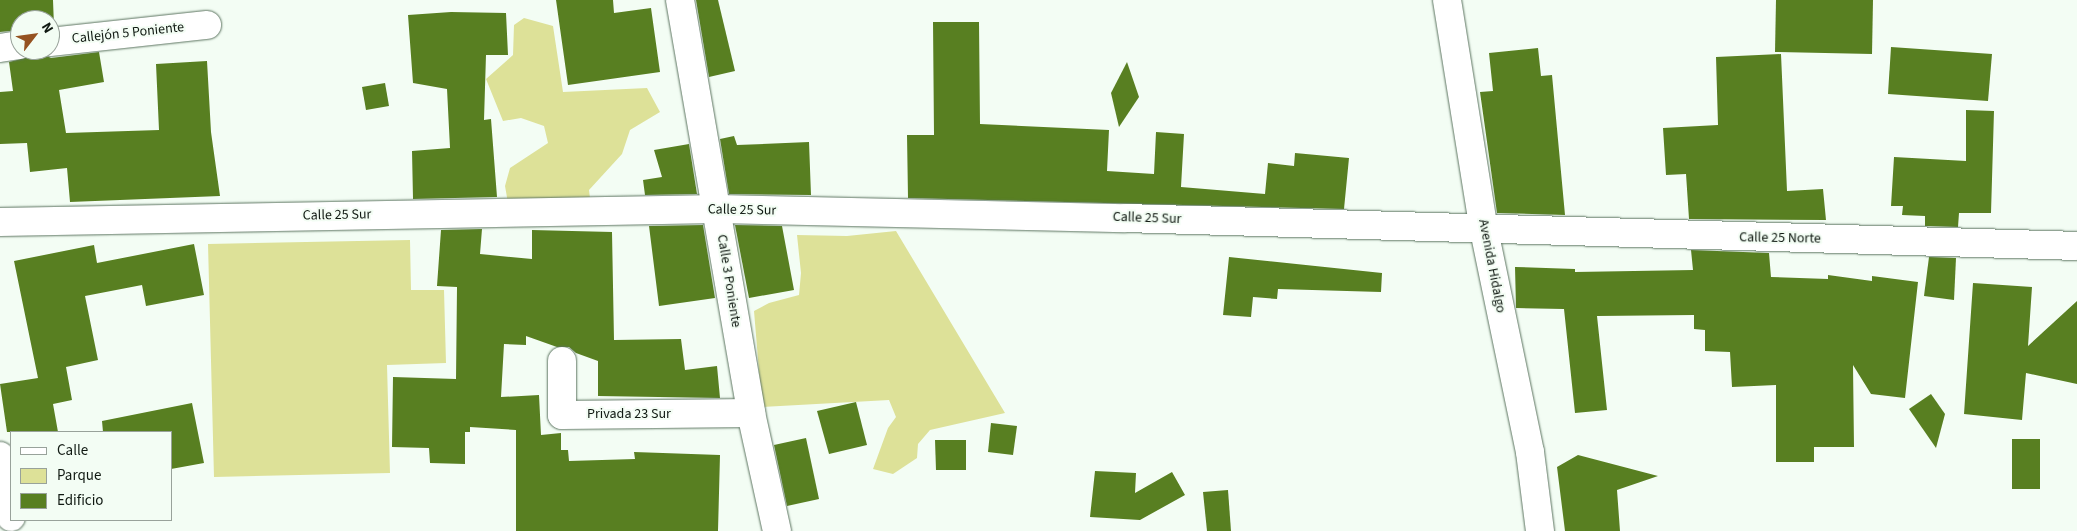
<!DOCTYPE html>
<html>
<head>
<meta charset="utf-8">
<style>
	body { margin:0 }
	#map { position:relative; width:2077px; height:531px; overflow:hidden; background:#f3fdf4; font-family:"Source Sans 3",sans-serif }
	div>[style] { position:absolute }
	.green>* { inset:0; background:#dde198 }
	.building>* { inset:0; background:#587f21 }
	.roads { filter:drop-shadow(0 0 1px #5d7561) drop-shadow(0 0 1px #5d7561) }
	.minor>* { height:28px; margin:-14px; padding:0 14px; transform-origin:14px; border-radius:14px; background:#fff }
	span { translate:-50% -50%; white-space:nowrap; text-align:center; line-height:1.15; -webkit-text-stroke:4px #f3fdf4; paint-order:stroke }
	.street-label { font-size:14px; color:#101912 }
	.legend { position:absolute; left:10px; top:431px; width:162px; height:90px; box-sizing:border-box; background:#f3fdf4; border:1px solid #98a29a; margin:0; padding:6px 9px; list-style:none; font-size:15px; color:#101912 }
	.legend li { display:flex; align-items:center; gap:10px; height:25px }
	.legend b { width:25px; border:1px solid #98a29a }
	.north { position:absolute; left:10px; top:10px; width:50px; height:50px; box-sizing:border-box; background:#f3fdf4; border:1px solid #98a29a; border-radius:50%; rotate:60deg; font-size:14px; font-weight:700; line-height:20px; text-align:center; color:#101912 }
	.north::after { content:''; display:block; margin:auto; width:18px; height:22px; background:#955221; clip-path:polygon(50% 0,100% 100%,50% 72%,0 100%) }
</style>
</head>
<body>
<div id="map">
	<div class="green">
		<div style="clip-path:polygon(524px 18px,553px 26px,563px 92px,647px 88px,660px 112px,630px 130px,622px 154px,589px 190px,591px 207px,508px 203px,505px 186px,510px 168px,548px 143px,544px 126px,521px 118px,503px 121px,486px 79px,513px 55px,514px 25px)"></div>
		<div style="clip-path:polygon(896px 231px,1005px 413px,930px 430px,918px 444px,917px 458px,893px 474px,873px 469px,888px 428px,896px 417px,889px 400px,762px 407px,754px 311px,769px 303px,799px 295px,801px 273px,797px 235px,847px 236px)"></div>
		<div style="clip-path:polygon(410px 240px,411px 290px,444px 290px,446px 363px,387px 365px,390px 473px,214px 477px,208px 244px)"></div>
	</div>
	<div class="building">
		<div style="clip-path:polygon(0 0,53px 0,54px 26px,50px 26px,50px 20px,20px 20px,20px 30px,0 32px)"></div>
		<div style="clip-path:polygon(556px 0,613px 0,614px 13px,651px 8px,660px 72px,568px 85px)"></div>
		<div style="clip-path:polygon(696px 0,718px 0,735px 71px,709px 77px)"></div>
		<div style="clip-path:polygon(1776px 0,1873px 0,1872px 54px,1775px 52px)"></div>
		<div style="clip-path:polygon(451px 12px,506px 13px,508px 55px,486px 55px,484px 120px,491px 119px,497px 197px,413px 199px,412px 151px,450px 148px,447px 89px,413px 83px,408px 15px)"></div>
		<div style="clip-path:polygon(933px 22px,979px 22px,980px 124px,1109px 130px,1107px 171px,1154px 174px,1156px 132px,1184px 134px,1181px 187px,1265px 194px,1268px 163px,1294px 166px,1295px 153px,1349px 158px,1344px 209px,908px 198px,907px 135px,934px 135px)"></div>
		<div style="clip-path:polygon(1891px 47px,1992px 54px,1988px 101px,1888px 94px)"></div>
		<div style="clip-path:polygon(1538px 48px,1541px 76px,1552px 75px,1565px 215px,1497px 213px,1480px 92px,1493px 91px,1489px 53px)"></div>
		<div style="clip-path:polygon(35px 50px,51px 58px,99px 52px,104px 82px,59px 90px,66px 133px,159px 130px,156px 64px,207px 61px,211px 132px,220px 196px,70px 202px,67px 168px,30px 172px,27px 143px,0 144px,0 92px,13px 91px,9px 62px,29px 57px)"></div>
		<div style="clip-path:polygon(1781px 54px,1787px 191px,1823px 189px,1826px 220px,1689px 219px,1686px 174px,1666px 175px,1663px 128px,1718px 125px,1716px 57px)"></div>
		<div style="clip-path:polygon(1127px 62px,1139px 97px,1119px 127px,1111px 93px)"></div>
		<div style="clip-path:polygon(385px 83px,389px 106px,366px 110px,362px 87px)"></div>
		<div style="clip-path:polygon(1966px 110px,1994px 111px,1991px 213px,1959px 213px,1958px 227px,1925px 226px,1925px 216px,1902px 215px,1903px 206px,1891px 206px,1894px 157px,1966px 161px)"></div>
		<div style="clip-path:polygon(734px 136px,737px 145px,809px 142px,811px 195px,729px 194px,720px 139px)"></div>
		<div style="clip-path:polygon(689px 144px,697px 194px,645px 195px,643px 180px,662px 177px,654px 150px)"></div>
		<div style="clip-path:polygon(703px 225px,715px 298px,659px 306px,649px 226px)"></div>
		<div style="clip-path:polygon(735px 225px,782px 226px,794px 290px,749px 298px)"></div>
		<div style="clip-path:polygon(482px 229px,480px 254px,532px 259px,532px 230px,612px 232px,614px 340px,681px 339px,685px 370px,717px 366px,720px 398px,598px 396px,598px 361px,576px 353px,569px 347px,557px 347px,526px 336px,526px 345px,504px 344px,501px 397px,539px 395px,541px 435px,561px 433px,561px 450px,568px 450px,569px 461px,635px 459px,634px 452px,720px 455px,718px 531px,516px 531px,516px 430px,470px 427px,470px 432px,465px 432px,465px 464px,430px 463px,429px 448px,392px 447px,393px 377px,456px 379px,457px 287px,437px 286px,441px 230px)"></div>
		<div style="clip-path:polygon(194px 244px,204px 295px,146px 306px,142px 285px,85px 296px,98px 360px,66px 367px,72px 400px,53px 404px,58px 432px,7px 432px,0 384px,38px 378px,14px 261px,94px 245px,97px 263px)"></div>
		<div style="clip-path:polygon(1691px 250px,1769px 253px,1771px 277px,1828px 279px,1828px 275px,1872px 281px,1872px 276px,1918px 282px,1905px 398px,1871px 394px,1853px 365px,1854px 447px,1814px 447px,1814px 462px,1776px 462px,1776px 385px,1732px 387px,1730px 352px,1705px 351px,1705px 330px,1694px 329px,1694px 315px,1597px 316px,1607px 410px,1575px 413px,1564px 309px,1516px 308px,1515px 267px,1575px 269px,1575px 272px,1693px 270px)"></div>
		<div style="clip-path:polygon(1229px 257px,1382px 273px,1381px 292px,1278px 289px,1277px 299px,1253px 297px,1251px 317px,1223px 315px)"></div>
		<div style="clip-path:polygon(1929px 257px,1956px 258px,1954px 300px,1924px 296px)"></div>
		<div style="clip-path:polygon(1973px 283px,2032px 287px,2028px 346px,2077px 301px,2077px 384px,2026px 373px,2022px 420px,1964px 414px)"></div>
		<div style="clip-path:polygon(1931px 394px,1945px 414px,1936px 448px,1909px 409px)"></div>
		<div style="clip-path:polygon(856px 402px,867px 445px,829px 454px,817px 411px)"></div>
		<div style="clip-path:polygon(192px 403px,204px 463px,171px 469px,171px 432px,103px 432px,102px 421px)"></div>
		<div style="clip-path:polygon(991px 423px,1017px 426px,1013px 455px,988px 452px)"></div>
		<div style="clip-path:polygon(806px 438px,819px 499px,787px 506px,774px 445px)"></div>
		<div style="clip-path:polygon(2012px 439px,2040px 439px,2040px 489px,2012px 489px)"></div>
		<div style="clip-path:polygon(935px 440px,966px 440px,966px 470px,936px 470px)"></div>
		<div style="clip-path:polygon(1578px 455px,1658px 476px,1617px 490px,1620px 531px,1565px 531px,1557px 467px)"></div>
		<div style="clip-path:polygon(1095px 471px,1136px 473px,1135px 493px,1172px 472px,1185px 495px,1140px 520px,1090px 517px)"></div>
		<div style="clip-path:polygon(1228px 490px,1231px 531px,1207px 531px,1203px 492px)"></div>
	</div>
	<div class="roads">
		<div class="minor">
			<div style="left:680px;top:0;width:419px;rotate:80.2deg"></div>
			<div style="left:751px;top:413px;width:121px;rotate:77.6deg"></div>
			<div style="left:1447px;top:0;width:233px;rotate:80.9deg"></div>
			<div style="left:1484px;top:230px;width:227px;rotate:78.3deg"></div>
			<div style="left:1530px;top:452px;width:80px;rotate:82.8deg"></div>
			<div style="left:50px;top:42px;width:158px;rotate:-6.2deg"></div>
			<div style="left:0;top:48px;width:20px;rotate:-9deg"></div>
			<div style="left:0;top:222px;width:718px;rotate:-1.04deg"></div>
			<div style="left:718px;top:209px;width:407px;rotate:1.3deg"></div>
			<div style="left:1125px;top:218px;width:952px;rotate:1.68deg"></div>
			<div style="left:562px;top:361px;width:54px;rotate:90deg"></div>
			<div style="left:562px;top:415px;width:189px;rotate:-0.6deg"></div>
			<div style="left:0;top:456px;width:62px;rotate:79.8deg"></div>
		</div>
	</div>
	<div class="street-label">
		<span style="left:128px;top:33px;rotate:-6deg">Callejón 5 Poniente</span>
		<span style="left:742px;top:210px;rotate:1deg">Calle 25 Sur</span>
		<span style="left:337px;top:215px;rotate:-1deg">Calle 25 Sur</span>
		<span style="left:1147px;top:218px;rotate:2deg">Calle 25 Sur</span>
		<span style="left:1780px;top:238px;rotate:1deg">Calle 25 Norte</span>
		<span style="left:1492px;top:266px;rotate:79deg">Avenida Hidalgo</span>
		<span style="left:729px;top:281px;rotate:81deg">Calle 3 Poniente</span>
		<span style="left:629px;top:414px">Privada 23 Sur</span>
	</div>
	<ul class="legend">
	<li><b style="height:6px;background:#fff"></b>Calle</li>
	<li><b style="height:14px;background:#dde198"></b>Parque</li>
	<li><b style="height:14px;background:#587f21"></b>Edificio</li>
	</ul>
	<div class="north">N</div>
</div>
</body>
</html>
